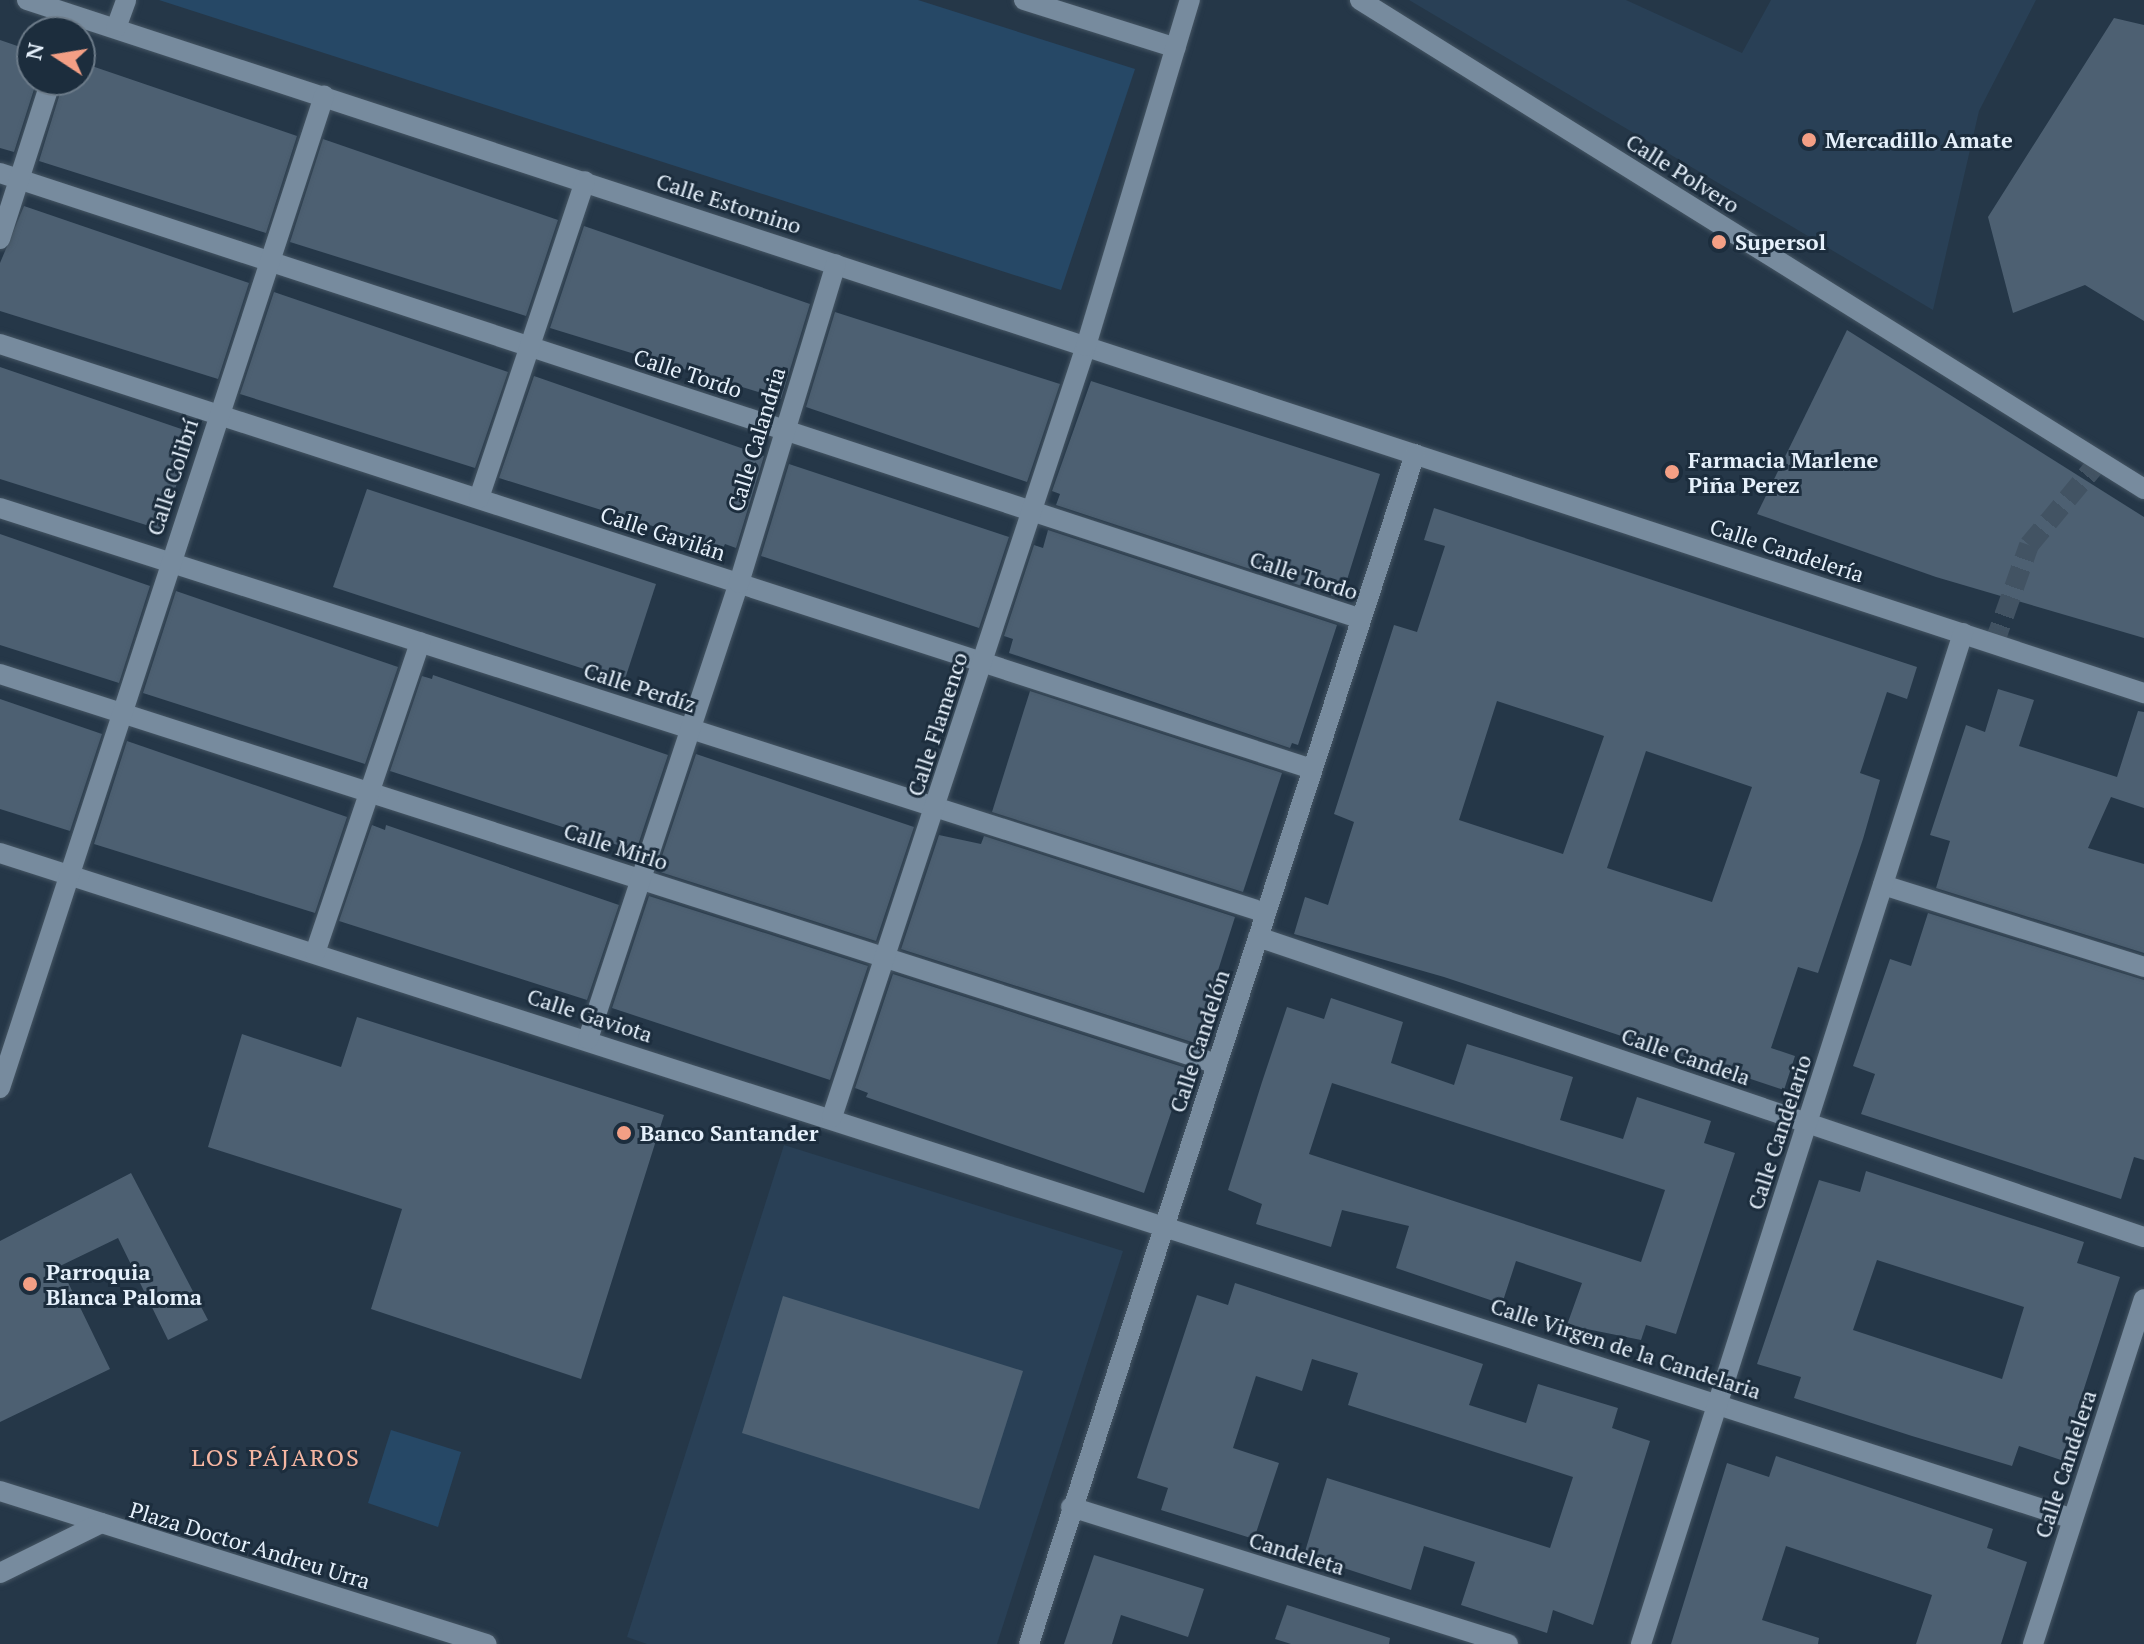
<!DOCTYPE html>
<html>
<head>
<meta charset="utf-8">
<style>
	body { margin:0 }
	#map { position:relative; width:2144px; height:1644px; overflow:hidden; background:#253748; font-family:"PT Serif",serif }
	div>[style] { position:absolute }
	.built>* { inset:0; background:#294056 }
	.green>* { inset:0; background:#264866 }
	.building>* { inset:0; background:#4d6072 }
	.minor-tunnel>* { height:20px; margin-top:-10px; transform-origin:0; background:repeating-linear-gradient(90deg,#425363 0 20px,transparent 0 30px) }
	.roads { filter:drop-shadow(0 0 2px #455563) drop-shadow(0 0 2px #455563) }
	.minor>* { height:20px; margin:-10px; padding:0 10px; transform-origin:10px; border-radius:10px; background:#778b9e }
	.dots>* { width:22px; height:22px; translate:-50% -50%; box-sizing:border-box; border:4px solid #1c2d3d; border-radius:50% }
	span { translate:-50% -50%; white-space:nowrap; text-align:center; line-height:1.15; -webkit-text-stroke:6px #1c2d3d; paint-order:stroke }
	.poi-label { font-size:22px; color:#e5f0fb; font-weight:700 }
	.left { translate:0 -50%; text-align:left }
	.street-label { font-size:22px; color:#e5f0fb }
	.neighbourhood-label { font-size:24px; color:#f6b6a2; letter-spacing:2px }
	.north { position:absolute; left:16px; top:16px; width:80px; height:80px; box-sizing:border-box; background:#1c2d3d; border:2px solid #6c7b89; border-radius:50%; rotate:282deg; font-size:22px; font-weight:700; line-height:32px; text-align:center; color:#e5f0fb }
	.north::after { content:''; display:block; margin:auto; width:28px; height:36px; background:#f39f85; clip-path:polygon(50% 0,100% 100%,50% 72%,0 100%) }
</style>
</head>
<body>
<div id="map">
	<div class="built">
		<div style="clip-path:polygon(1409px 0,1626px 0,1742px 53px,1771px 0,2036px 0,1979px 111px,1933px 310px)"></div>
		<div style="clip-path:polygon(784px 1145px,1123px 1251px,997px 1644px,647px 1644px,627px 1637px)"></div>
	</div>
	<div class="green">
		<div style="clip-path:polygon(159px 0,918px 0,1135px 69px,1061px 290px)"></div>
		<div style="clip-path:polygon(391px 1430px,461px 1452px,438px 1527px,368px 1503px)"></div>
	</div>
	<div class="building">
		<div style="clip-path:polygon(2114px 18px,2144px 25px,2144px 321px,2085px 285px,2013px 313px,1988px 217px)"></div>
		<div style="clip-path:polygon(0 40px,32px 51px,32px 80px,37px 80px,14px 152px,0 148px)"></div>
		<div style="clip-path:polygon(80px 62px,297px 136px,266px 233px,39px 161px,64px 80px,80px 80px)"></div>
		<div style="clip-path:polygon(323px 139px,558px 220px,526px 316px,290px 242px)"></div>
		<div style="clip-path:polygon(24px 206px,249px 283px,218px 379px,0 311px,0 263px)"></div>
		<div style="clip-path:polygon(584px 226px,810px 304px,781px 399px,550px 328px)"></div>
		<div style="clip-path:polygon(274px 292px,508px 372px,475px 468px,240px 394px)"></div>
		<div style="clip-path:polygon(835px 312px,1060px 384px,1027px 482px,806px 407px)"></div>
		<div style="clip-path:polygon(1847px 330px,2144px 517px,2144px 638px,1936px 577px,1757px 514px)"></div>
		<div style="clip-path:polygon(0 367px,193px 433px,162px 530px,0 479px)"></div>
		<div style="clip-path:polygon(534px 376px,764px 456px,736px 548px,725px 544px,723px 548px,499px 478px)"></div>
		<div style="clip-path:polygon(1091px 381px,1380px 474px,1341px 599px,1056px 505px,1060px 494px,1052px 491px)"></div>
		<div style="clip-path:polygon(789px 464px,1009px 537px,979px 628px,761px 556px)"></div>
		<div style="clip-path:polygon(367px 489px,656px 584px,624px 682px,333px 587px)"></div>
		<div style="clip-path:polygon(evenodd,1434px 508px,1917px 667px,1907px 699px,1887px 692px,1860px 773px,1880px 780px,1863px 839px,1818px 973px,1798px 967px,1771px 1048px,1795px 1056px,1784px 1090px,1444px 977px,1294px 934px,1305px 897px,1328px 905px,1354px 822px,1334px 814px,1394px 625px,1417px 632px,1445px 546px,1424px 540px,1434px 508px,1497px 701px,1604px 736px,1563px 854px,1459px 820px,1497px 701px,1434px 508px,1646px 751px,1752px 787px,1712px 902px,1607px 868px,1646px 751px)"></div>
		<div style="clip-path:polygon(1048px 530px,1337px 625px,1298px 745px,1292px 743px,1290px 748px,1009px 653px,1013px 639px,1004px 636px,1034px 545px,1043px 548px)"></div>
		<div style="clip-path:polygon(0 534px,150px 586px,119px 683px,0 645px)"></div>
		<div style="clip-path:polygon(176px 591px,398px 667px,365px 764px,143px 693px)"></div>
		<div style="clip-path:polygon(433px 675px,668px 755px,636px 851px,390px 771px,422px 676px,432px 679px)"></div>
		<div style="clip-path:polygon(1998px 689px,2034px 700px,2019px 746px,2117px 777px,2138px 711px,2144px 712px,2144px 808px,2111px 797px,2088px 848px,2144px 864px,2144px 953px,1936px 888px,1950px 841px,1930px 835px,1966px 725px,1985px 732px)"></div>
		<div style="clip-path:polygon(1030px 691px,1282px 773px,1243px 892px,992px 812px)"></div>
		<div style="clip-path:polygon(0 699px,102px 734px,70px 831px,0 809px)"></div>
		<div style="clip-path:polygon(127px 741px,347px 817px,315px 913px,94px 844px)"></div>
		<div style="clip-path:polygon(696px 754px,914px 827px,876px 941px,657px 871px)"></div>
		<div style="clip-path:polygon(372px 825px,385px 830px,386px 825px,619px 905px,587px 1000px,339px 921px)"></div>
		<div style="clip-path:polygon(939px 835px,981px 844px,984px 836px,1235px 917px,1195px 1043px,901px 949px)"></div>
		<div style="clip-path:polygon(649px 896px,868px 966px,830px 1080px,612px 1008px)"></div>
		<div style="clip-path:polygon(1928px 913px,2144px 980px,2144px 1160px,2134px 1157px,2121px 1199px,1861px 1114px,1875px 1074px,1853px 1066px,1865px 1031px,1890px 959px,1911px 966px)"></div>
		<div style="clip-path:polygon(893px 974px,1186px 1068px,1144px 1193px,866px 1097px,868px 1093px,855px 1088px)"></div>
		<div style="clip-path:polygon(evenodd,1331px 998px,1403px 1022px,1391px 1063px,1454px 1085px,1467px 1044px,1573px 1077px,1560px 1120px,1623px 1139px,1637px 1097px,1711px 1121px,1704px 1143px,1735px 1153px,1676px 1334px,1646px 1325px,1641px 1340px,1567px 1325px,1582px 1283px,1516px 1261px,1502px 1304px,1396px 1268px,1409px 1226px,1342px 1210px,1331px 1247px,1256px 1224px,1262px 1204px,1228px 1190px,1262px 1082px,1287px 1007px,1324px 1019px,1331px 998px,1332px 1083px,1665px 1190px,1641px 1262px,1309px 1154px,1332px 1083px)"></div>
		<div style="clip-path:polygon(357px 1017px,664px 1115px,581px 1379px,371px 1309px,402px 1209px,208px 1147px,242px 1034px,341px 1067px)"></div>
		<div style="clip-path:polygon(evenodd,1866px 1171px,2084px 1242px,2077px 1263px,2120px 1277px,2061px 1460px,2019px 1446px,2012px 1466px,1912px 1436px,1794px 1398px,1801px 1377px,1757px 1364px,1819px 1180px,1860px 1192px,1866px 1171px,1877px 1260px,2024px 1307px,2002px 1379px,1853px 1330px,1877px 1260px)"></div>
		<div style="clip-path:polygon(131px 1173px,208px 1320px,168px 1340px,118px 1238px,60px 1266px,110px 1369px,0 1422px,0 1241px)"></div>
		<div style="clip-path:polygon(1235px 1283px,1483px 1364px,1469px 1405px,1526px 1423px,1538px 1384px,1618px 1408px,1612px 1428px,1650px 1441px,1593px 1625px,1553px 1610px,1547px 1633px,1461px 1605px,1475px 1562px,1424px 1546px,1411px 1590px,1304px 1555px,1327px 1478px,1550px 1548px,1573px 1477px,1348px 1405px,1358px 1373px,1312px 1359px,1302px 1391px,1256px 1376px,1233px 1448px,1279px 1463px,1254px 1539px,1161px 1510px,1168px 1488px,1137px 1478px,1148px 1444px,1197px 1295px,1228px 1305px)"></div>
		<div style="clip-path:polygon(783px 1296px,1023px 1371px,979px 1509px,742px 1433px)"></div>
		<div style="clip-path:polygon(1776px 1456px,1993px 1529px,1987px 1548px,2027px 1562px,2001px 1644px,1916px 1644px,1932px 1595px,1786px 1546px,1762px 1620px,1819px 1638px,1818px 1644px,1671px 1644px,1727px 1463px,1769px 1477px)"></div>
		<div style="clip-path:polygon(1094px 1555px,1204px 1589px,1188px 1637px,1121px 1615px,1112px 1644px,1064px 1644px)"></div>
		<div style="clip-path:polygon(1287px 1605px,1390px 1638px,1389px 1644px,1291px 1644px,1275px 1639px)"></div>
	</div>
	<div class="minor-tunnel">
		<div style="left:1994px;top:644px;width:105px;rotate:-70.5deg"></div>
		<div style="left:2029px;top:545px;width:109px;rotate:-50.2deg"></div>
	</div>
	<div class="roads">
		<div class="minor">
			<div style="left:27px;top:0;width:2228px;rotate:18.13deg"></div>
			<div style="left:1024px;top:0;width:159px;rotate:17.5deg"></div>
			<div style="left:1360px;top:0;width:924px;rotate:31.95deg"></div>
			<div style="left:116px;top:28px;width:30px;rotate:-70deg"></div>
			<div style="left:0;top:173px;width:1432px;rotate:18.14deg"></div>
			<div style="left:0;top:239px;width:167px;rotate:-72.2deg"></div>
			<div style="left:0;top:344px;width:1379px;rotate:17.95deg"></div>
			<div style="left:479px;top:498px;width:334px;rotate:-71.5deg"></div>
			<div style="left:0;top:508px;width:1329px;rotate:17.74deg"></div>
			<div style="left:0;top:674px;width:1278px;rotate:17.77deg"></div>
			<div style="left:0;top:853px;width:2177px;rotate:17.81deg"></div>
			<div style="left:1883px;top:885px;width:274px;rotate:17.4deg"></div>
			<div style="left:1258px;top:937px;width:935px;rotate:18.71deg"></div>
			<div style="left:315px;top:953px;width:328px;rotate:-71.3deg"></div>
			<div style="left:588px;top:1039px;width:480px;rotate:-71.7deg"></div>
			<div style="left:739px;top:583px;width:333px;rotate:-73.1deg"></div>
			<div style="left:0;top:1088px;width:1044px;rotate:-71.91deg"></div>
			<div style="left:832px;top:1117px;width:812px;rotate:-71.77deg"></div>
			<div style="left:1086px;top:346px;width:361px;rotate:-73.3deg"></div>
			<div style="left:0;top:1491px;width:510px;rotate:17.47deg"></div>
			<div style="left:1071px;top:1507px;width:458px;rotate:17.4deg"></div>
			<div style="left:0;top:1573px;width:113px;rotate:-26.3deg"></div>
			<div style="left:1029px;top:1644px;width:1251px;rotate:-72.03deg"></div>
			<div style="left:1641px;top:1644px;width:1061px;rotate:-72.33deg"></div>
			<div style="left:2033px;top:1644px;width:362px;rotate:-72.2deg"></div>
		</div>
	</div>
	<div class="dots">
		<div style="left:1809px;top:140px;background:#f39f85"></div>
		<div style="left:1719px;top:242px;background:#f39f85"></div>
		<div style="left:1672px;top:472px;background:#f39f85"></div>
		<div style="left:624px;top:1133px;background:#f39f85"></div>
		<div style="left:30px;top:1284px;background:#f39f85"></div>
	</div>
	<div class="poi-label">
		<span class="left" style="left:1825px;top:140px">Mercadillo Amate</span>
		<span class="left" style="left:1735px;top:242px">Supersol</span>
		<span class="left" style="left:1688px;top:472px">Farmacia Marlene<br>Piña Perez</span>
		<span class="left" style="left:640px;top:1133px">Banco Santander</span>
		<span class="left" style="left:46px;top:1284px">Parroquia<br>Blanca Paloma</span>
	</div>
	<div class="street-label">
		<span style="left:1683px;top:173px;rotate:32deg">Calle Polvero</span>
		<span style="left:729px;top:203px;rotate:18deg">Calle Estornino</span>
		<span style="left:688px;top:373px;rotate:18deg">Calle Tordo</span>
		<span style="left:756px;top:439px;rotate:-73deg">Calle Calandria</span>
		<span style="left:172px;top:477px;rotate:-72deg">Calle Colibrí</span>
		<span style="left:663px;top:533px;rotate:18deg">Calle Gavilán</span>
		<span style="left:1787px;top:550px;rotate:18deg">Calle Candelería</span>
		<span style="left:1304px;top:575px;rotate:18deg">Calle Tordo</span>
		<span style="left:640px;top:687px;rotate:18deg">Calle Perdíz</span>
		<span style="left:937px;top:724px;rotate:-72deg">Calle Flamenco</span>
		<span style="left:616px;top:846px;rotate:18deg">Calle Mirlo</span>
		<span style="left:590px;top:1015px;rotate:18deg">Calle Gaviota</span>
		<span style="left:1199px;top:1041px;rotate:-72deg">Calle Candelón</span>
		<span style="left:1686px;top:1056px;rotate:19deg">Calle Candela</span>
		<span style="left:1779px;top:1132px;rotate:-72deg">Calle Candelario</span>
		<span style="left:1626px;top:1348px;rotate:18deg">Calle Virgen de la Candelaria</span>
		<span style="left:2065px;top:1464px;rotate:-72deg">Calle Candelera</span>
		<span style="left:250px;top:1545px;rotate:17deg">Plaza Doctor Andreu Urra</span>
		<span style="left:1297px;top:1553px;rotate:17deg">Candeleta</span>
	</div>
	<div class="neighbourhood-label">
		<span style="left:276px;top:1458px">LOS PÁJAROS</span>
	</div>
	<div class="north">N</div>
</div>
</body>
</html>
